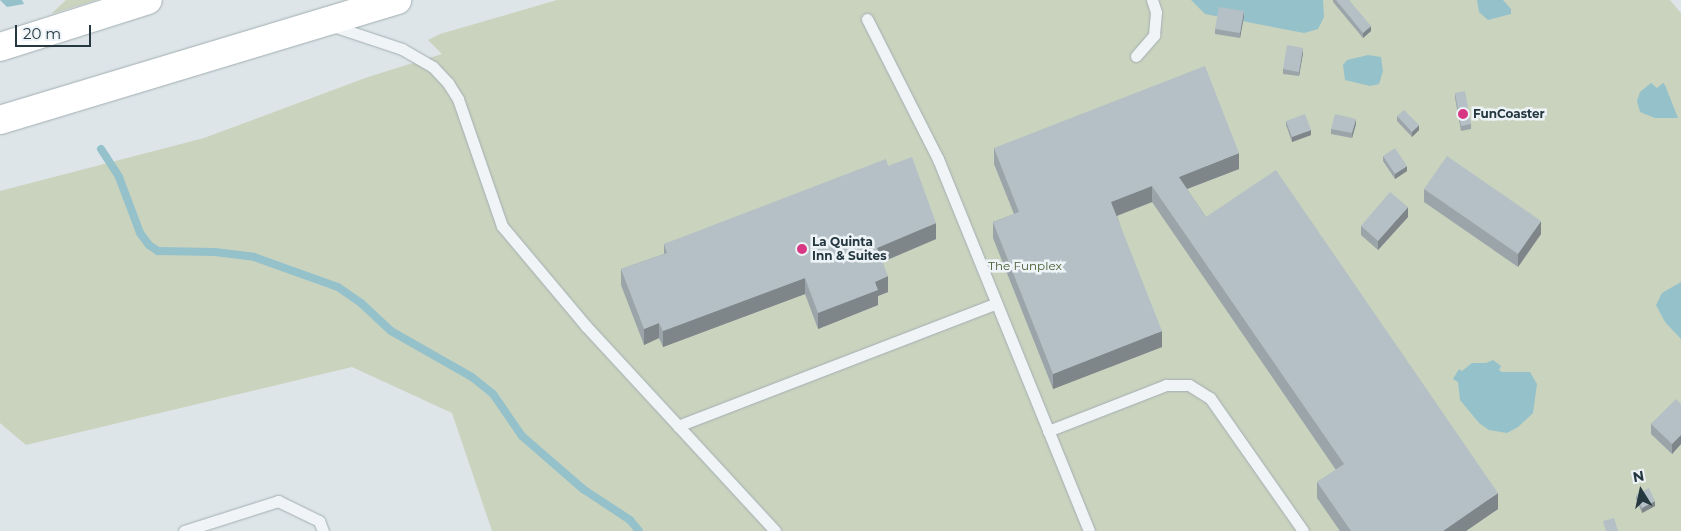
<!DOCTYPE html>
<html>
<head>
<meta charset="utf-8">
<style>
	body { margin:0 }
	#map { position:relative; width:1681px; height:531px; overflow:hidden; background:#dde5e8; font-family:Montserrat,sans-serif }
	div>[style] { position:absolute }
	.green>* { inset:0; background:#cad3be }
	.water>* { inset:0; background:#95c1cb }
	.stream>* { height:8px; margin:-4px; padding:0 4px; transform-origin:4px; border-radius:4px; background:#95c1cb }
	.roads { filter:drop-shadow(0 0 1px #a2aeb2) drop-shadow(0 0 1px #a2aeb2) }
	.lane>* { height:11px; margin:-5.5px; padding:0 5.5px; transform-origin:5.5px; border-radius:5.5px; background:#f0f4f6 }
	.highway>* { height:28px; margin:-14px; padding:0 14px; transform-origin:14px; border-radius:14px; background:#fff }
	.wall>* { inset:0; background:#9ba5a9 }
	.shaded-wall>* { inset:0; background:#7e868a }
	.building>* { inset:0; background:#b4c0c5 }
	.dots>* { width:14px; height:14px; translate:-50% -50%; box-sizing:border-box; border:2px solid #edf3f6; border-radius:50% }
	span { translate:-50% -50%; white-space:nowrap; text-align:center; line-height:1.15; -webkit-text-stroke:5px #edf3f6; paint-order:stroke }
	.poi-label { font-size:12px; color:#253840; font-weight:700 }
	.left { translate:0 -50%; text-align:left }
	.park-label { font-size:12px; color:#475d32 }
	.north { position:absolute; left:1616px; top:466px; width:50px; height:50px; -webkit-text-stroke:4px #edf3f6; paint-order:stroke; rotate:350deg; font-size:14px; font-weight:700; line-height:20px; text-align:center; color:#253840 }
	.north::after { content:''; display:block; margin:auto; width:18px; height:22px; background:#253840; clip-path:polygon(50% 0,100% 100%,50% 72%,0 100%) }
	.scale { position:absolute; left:15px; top:25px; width:76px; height:22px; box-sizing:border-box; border:2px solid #253840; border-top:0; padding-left:6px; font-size:15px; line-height:18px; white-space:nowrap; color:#253840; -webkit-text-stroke:4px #edf3f6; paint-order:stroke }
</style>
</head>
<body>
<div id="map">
	<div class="green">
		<div style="clip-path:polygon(66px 0,97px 0,51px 14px)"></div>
		<div style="clip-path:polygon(557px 0,1670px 0,1681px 13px,1681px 531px,492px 531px,452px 413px,352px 367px,26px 445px,0 423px,0 191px,204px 138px,368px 77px,442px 54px,428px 40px,440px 34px)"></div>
	</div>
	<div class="water">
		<div style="clip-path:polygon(0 0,22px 0,24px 4px,7px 7px)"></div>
		<div style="clip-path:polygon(1191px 0,1323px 0,1324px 17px,1318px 29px,1304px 33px,1205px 14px)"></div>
		<div style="clip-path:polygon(1477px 0,1503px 0,1511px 9px,1511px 14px,1488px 20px,1479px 12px)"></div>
		<div style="clip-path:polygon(1368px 55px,1381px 57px,1383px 71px,1379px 84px,1370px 86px,1345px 80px,1343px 65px,1347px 60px)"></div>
		<div style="clip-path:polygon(1651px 83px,1657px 88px,1663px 83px,1665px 85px,1678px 118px,1655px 118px,1640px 112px,1637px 101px,1640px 92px)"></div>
		<div style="clip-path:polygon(1681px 282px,1681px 339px,1665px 322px,1656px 305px,1662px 293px)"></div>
		<div style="clip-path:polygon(1493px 360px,1501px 366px,1499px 370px,1502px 372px,1530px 372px,1537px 384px,1533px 413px,1518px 427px,1507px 433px,1489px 430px,1479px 423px,1460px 400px,1458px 382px,1453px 379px,1459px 369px,1462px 371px,1472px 363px,1486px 363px)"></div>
	</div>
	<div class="stream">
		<div style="left:101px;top:149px;width:33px;rotate:57deg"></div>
		<div style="left:119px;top:177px;width:60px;rotate:69.4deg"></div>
		<div style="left:140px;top:233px;width:15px;rotate:53deg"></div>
		<div style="left:149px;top:245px;width:11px;rotate:34deg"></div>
		<div style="left:158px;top:251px;width:57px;rotate:1deg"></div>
		<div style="left:215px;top:252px;width:39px;rotate:7deg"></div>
		<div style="left:254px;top:257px;width:89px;rotate:19.7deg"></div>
		<div style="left:338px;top:287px;width:28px;rotate:35deg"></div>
		<div style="left:361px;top:303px;width:41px;rotate:43deg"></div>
		<div style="left:391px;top:331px;width:93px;rotate:29.6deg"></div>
		<div style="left:472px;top:377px;width:27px;rotate:39deg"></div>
		<div style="left:493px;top:394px;width:51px;rotate:55.4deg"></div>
		<div style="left:522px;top:436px;width:81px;rotate:41deg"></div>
		<div style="left:583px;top:489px;width:56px;rotate:33.4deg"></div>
		<div style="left:630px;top:520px;width:14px;rotate:51deg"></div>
	</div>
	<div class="roads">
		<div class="lane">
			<div style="left:867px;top:19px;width:157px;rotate:63.1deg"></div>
			<div style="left:938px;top:159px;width:401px;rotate:67.9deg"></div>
			<div style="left:330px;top:25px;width:76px;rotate:18.4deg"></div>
			<div style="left:402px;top:49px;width:36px;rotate:30deg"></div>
			<div style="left:433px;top:67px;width:22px;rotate:47deg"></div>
			<div style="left:448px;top:83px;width:19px;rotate:58deg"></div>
			<div style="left:458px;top:99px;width:134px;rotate:70.9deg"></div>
			<div style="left:502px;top:226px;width:131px;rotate:50deg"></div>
			<div style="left:586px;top:326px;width:279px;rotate:47.3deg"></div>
			<div style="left:1136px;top:56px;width:28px;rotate:-49deg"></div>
			<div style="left:1154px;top:35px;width:23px;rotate:-85deg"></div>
			<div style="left:1156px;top:12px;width:13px;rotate:-108deg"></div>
			<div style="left:678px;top:426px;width:341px;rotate:-21.1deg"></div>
			<div style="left:1048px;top:431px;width:127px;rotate:-21.3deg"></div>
			<div style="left:1166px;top:385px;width:23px"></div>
			<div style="left:1189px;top:385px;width:25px;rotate:32deg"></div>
			<div style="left:1210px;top:398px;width:162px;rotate:55deg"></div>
			<div style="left:184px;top:531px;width:99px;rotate:-17.7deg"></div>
			<div style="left:278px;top:501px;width:46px;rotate:26deg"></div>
			<div style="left:319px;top:521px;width:11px;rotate:68deg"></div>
		</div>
		<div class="highway">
			<div style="left:0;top:47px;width:155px;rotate:-17.6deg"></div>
			<div style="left:0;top:120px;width:415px;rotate:-16.8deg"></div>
		</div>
	</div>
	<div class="wall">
		<div style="clip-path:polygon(1333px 0,1349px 0,1371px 31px,1363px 38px,1333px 2px)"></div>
		<div style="clip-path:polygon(1244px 16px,1240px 38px,1215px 34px,1215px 29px)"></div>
		<div style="clip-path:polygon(1303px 53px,1299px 76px,1283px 74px,1283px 69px)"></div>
		<div style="clip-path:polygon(1455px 93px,1471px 124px,1471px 129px,1461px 131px,1455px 98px)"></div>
		<div style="clip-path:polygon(1397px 116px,1419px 130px,1412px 137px,1397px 121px)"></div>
		<div style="clip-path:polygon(1286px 121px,1311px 135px,1292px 142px,1286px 125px)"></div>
		<div style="clip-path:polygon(1356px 124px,1352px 138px,1331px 134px,1331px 129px)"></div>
		<div style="clip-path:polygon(994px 148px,1239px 169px,1187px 189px,1206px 217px,1498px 509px,1466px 531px,1340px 531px,1317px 498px,1317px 482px,1336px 470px,1152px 202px,1117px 216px,1162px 347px,1053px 389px,993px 238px,993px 222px,1014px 214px,994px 164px)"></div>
		<div style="clip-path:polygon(1383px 156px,1407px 171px,1395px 179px,1383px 161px)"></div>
		<div style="clip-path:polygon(888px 166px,936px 239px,883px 262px,888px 292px,878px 296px,878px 305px,818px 329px,805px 294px,663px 347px,659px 338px,644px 345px,621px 285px,621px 269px,664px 254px,664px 244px)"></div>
		<div style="clip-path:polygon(1424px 189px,1541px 234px,1518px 267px,1424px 202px)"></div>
		<div style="clip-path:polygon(1408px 217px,1378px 250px,1361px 235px,1361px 226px)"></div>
		<div style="clip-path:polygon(1681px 404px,1681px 444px,1672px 454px,1651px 434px,1651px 424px)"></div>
		<div style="clip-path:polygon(1636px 495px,1655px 506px,1642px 513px,1636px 499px)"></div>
	</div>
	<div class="shaded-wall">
		<div style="clip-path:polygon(1244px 11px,1244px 16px,1240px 38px,1240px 33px)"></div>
		<div style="clip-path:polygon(1371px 26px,1371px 31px,1363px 38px,1363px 33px)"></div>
		<div style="clip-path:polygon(1303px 48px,1303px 53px,1299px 76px,1299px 72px)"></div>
		<div style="clip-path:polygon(1356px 119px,1356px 124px,1352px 138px,1352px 133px)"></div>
		<div style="clip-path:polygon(1419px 125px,1419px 130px,1412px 137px,1412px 132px)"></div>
		<div style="clip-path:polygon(1311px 130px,1311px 135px,1292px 142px,1292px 137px)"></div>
		<div style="clip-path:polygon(1239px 153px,1239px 169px,1179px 192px,1179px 177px)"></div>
		<div style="clip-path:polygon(1407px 166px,1407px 171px,1395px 179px,1395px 174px)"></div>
		<div style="clip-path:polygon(1152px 186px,1152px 202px,1111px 218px,1111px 202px)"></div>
		<div style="clip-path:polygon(1408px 207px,1408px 217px,1378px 250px,1378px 241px)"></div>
		<div style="clip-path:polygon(1541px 221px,1541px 234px,1518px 267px,1518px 254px)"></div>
		<div style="clip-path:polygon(936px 223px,936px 239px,877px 264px,877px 248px)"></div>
		<div style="clip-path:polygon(888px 276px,888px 292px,878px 296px,878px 305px,818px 329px,818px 313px,875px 282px)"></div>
		<div style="clip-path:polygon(805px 278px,805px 294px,663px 347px,663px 331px)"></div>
		<div style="clip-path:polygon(659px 323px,659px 338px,644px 345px,644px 329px)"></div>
		<div style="clip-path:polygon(1162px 331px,1162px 347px,1053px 389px,1053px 374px)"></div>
		<div style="clip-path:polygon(1681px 435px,1681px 444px,1672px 454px,1672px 444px)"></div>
		<div style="clip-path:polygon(1498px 493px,1498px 509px,1466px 531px,1443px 531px)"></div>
		<div style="clip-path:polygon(1655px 501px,1655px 506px,1642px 513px,1642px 508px)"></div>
	</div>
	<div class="building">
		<div style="clip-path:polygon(1336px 0,1349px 0,1371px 26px,1363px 33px)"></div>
		<div style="clip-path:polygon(1219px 7px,1244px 11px,1240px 33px,1215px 29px)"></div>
		<div style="clip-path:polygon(1287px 45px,1303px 48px,1299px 72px,1283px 69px)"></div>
		<div style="clip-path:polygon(1205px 66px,1239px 153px,1179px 177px,1206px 217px,1276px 170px,1498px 493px,1443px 531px,1351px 531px,1317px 482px,1344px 464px,1152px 186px,1111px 202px,1162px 331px,1053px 374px,993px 222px,1019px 212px,994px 148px)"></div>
		<div style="clip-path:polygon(1465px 91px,1471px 124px,1461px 126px,1455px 93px)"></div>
		<div style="clip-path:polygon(1404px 110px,1419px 125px,1412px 132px,1397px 116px)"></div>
		<div style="clip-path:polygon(1305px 114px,1311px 130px,1292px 137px,1286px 121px)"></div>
		<div style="clip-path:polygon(1335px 114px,1356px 119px,1352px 133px,1331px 129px)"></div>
		<div style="clip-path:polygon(1395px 148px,1407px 166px,1395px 174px,1383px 156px)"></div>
		<div style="clip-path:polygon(1447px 156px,1541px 221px,1518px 254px,1424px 189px)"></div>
		<div style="clip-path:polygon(912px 157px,936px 223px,877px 248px,888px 276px,875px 282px,878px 290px,818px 313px,805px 278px,663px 331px,659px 323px,644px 329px,621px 269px,667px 253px,664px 244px,886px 159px,888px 166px)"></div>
		<div style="clip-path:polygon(1390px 192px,1408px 207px,1378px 241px,1361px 226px)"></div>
		<div style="clip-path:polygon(1676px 399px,1681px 404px,1681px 435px,1672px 444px,1651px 424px)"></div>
		<div style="clip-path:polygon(1649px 488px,1655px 501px,1642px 508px,1636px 495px)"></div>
		<div style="clip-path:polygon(1614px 518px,1618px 531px,1606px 531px,1603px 521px)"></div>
	</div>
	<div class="dots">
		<div style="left:1463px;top:114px;background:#d83783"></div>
		<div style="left:802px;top:249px;background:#d83783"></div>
	</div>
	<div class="poi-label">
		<span class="left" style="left:1473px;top:114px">FunCoaster</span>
		<span class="left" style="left:812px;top:249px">La Quinta<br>Inn &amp; Suites</span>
	</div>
	<div class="park-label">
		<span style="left:1025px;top:266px">The Funplex</span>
	</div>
	<div class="north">N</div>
	<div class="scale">20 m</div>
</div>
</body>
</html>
